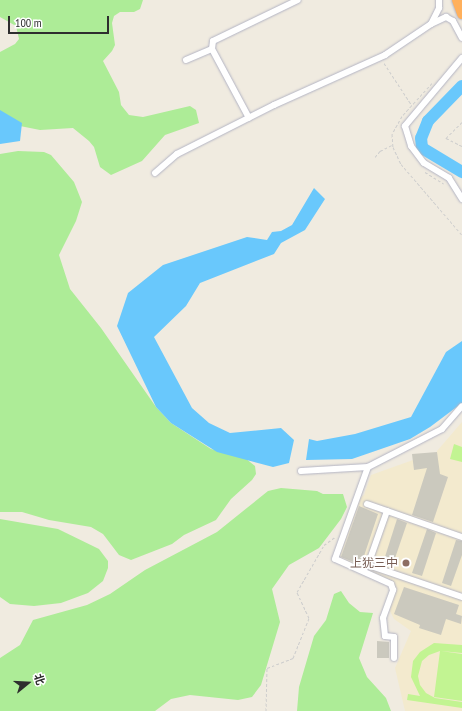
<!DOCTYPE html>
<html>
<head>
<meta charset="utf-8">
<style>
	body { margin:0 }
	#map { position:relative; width:462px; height:711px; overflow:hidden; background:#f0ebe0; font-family:"PT Sans Narrow","Noto Sans SC",sans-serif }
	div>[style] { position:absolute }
	.education>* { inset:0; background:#f3eace }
	.green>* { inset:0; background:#adec97 }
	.pitch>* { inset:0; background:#c2f492 }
	.water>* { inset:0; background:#69c8fc }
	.river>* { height:12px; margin:-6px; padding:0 6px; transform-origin:6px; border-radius:6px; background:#69c8fc }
	.building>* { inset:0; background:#cbc9be }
	.path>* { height:1px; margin-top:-0.5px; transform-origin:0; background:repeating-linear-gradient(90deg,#cdcdcd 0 3px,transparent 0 5px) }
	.roads { filter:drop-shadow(0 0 1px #b3b4c3) drop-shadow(0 0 1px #b3b4c3) }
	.minor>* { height:6px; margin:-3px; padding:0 3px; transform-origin:3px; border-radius:3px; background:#fff }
	.highway>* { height:10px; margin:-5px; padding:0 5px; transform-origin:5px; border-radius:5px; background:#ffb05c }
	.dots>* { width:11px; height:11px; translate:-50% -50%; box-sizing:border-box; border:2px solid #fff; border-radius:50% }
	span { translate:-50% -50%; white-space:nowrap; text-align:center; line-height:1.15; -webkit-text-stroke:3.5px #fff; paint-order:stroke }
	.education-label { font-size:12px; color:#785e54 }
	.right { translate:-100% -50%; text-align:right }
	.north { position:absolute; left:8px; top:663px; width:40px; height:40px; -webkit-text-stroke:3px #fff; paint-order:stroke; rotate:72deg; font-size:11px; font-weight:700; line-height:16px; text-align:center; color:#2e2e2e }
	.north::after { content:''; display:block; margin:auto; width:14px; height:18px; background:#2e2e2e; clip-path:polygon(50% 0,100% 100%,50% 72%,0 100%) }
	.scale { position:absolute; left:8px; top:16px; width:101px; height:18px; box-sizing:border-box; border:2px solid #2e2e2e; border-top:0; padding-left:5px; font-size:12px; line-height:14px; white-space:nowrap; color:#2e2e2e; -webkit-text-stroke:3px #fff; paint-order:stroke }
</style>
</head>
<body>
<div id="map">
	<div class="education">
		<div style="clip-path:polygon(462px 422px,462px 711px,405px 711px,395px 668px,411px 631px,394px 619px,390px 611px,393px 584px,338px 558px,360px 498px,364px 495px,371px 475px,413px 460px,414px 469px,438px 466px,437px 451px)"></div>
	</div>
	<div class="green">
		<div style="clip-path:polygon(0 0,143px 0,140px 9px,134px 12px,120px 12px,114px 16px,112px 23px,115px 45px,112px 51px,103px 61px,119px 92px,121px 105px,129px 115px,143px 117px,190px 106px,196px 110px,199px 123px,165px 135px,142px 161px,111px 175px,100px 167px,94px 147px,89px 141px,73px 128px,40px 130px,0 122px,0 52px,15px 44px,19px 39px,16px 26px,0 17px)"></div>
		<div style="clip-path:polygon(18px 151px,44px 152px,51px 155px,74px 182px,82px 202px,76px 221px,59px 255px,70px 289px,101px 328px,156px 407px,171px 423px,211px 449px,245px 458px,255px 466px,256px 474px,252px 480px,231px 499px,216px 520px,184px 535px,172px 544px,131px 560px,119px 555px,103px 534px,91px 527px,49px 520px,22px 512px,0 512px,0 154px)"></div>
		<div style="clip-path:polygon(281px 488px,317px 491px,323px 494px,343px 494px,347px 507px,341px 519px,319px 548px,289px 565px,272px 589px,280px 622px,261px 685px,252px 697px,238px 700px,190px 695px,171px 699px,155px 711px,0 711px,0 658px,20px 645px,33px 620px,87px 605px,110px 594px,145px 570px,217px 532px,268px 491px)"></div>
		<div style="clip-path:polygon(0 519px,58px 529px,99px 549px,108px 561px,108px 568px,103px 581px,88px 593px,61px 603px,34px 606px,10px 604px,0 597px)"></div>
		<div style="clip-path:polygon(341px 591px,349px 603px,360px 612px,373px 613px,359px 658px,367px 677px,386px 698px,391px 711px,297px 711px,299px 687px,314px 636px,326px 620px,334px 594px)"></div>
	</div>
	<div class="pitch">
		<div style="clip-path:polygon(454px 444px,462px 447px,462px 462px,450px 459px)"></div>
		<div style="clip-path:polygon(434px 643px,462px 645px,462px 653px,441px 651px,462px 654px,462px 701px,434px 697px,440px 651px,429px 655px,422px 661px,418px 676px,420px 685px,426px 693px,435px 698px,462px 702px,462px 708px,407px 700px,408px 694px,420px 696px,411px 677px,413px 661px,420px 652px)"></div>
	</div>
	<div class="water">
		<div style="clip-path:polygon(0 110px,22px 123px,20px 141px,0 144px)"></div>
		<div style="clip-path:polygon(314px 188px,325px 199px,305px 230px,281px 243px,274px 254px,200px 283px,186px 306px,154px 337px,192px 408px,209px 423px,230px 433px,281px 428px,294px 440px,289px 463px,273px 467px,217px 452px,171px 423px,156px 407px,117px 326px,128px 293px,163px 265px,247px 237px,267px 240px,272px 232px,281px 231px,292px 225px)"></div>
		<div style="clip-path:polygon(462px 341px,462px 403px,430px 427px,410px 439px,352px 459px,306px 460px,309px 439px,317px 441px,355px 434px,411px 417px,446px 352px)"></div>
	</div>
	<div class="river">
		<div style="left:462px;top:86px;width:49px;rotate:134.2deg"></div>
		<div style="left:428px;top:121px;width:18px;rotate:112deg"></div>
		<div style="left:421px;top:138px;width:10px;rotate:84deg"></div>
		<div style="left:422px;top:148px;width:47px;rotate:31deg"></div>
	</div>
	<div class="building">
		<div style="clip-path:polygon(437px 452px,440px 474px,448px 477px,433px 522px,412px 515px,427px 468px,414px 470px,412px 454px)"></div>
		<div style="clip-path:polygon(359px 506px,378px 514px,361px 565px,341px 557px)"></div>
		<div style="clip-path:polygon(397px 519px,407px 523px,392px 567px,383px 563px)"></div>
		<div style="clip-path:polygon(427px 529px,436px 533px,422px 576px,412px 573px)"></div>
		<div style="clip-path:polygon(456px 540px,462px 541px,462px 555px,451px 586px,442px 583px)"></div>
		<div style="clip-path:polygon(404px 587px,459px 605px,456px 614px,462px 616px,461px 624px,446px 619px,441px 635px,419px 628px,420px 625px,394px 614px)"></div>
		<div style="clip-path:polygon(377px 641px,389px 642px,389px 658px,377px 658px)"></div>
	</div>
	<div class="path">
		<div style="left:384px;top:63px;width:49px;rotate:56.6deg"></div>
		<div style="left:432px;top:83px;width:45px;rotate:132.3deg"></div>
		<div style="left:402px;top:116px;width:21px;rotate:119deg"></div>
		<div style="left:392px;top:134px;width:13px;rotate:86deg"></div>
		<div style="left:393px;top:147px;width:19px;rotate:65deg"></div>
		<div style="left:401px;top:164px;width:94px;rotate:49.3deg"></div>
		<div style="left:462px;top:122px;width:23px;rotate:135deg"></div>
		<div style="left:446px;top:138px;width:18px;rotate:27deg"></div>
		<div style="left:375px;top:157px;width:8px;rotate:-50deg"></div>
		<div style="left:380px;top:151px;width:13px;rotate:-27deg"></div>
		<div style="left:425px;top:172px;width:22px;rotate:32deg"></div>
		<div style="left:266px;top:711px;width:43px;rotate:-88.7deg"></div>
		<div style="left:267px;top:668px;width:28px;rotate:-21deg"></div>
		<div style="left:293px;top:658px;width:43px;rotate:-68.2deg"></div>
		<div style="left:309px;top:618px;width:29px;rotate:-115deg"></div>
		<div style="left:297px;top:592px;width:54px;rotate:-60.1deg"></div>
		<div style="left:324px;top:545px;width:14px;rotate:-36deg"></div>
	</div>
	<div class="roads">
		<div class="minor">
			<div style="left:431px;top:24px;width:17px;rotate:-25deg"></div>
			<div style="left:446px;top:17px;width:8px;rotate:30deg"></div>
			<div style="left:453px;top:21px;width:19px;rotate:62deg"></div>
			<div style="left:212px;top:49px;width:78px;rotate:61.8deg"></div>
			<div style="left:462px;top:58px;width:89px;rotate:130deg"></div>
			<div style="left:405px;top:126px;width:21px;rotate:73deg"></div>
			<div style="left:411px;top:146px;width:21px;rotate:53deg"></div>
			<div style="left:424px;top:163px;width:29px;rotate:31deg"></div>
			<div style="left:449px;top:178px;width:25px;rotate:58deg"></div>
			<div style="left:186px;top:60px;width:28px;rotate:-23deg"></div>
			<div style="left:212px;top:49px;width:8px;rotate:-83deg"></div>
			<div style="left:213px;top:41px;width:94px;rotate:-25.8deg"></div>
			<div style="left:155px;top:173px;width:29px;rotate:-41deg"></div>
			<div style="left:177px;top:154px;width:109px;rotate:-26.8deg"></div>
			<div style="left:274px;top:105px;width:122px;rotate:-24.2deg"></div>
			<div style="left:385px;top:55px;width:55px;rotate:-34deg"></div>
			<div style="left:431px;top:24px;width:18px;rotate:-63deg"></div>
			<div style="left:439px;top:8px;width:8px;rotate:-90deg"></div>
			<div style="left:301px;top:471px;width:67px;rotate:-3.4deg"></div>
			<div style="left:367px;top:504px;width:101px;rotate:19.2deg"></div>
			<div style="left:387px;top:511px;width:57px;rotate:109.4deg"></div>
			<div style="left:368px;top:565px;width:99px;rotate:18.8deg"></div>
			<div style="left:394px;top:658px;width:21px;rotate:-90deg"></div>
			<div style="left:394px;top:637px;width:9px;rotate:-174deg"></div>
			<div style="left:385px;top:636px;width:18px;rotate:-96deg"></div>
			<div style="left:383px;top:618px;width:30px;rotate:-70deg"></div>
			<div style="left:393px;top:590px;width:6px;rotate:-108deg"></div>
			<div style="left:391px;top:584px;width:61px;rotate:-155.9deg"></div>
			<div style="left:335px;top:559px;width:98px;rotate:-70.3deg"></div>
			<div style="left:368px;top:467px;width:83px;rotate:-27.2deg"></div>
			<div style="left:442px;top:429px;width:30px;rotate:-49deg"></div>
		</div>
		<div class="highway">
			<div style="left:457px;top:0;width:15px;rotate:70deg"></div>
		</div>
	</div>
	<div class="dots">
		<div style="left:406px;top:563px;background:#8d6e63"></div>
	</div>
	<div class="education-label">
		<span class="right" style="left:398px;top:563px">上犹三中</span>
	</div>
	<div class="north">北</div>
	<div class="scale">100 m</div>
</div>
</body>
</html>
